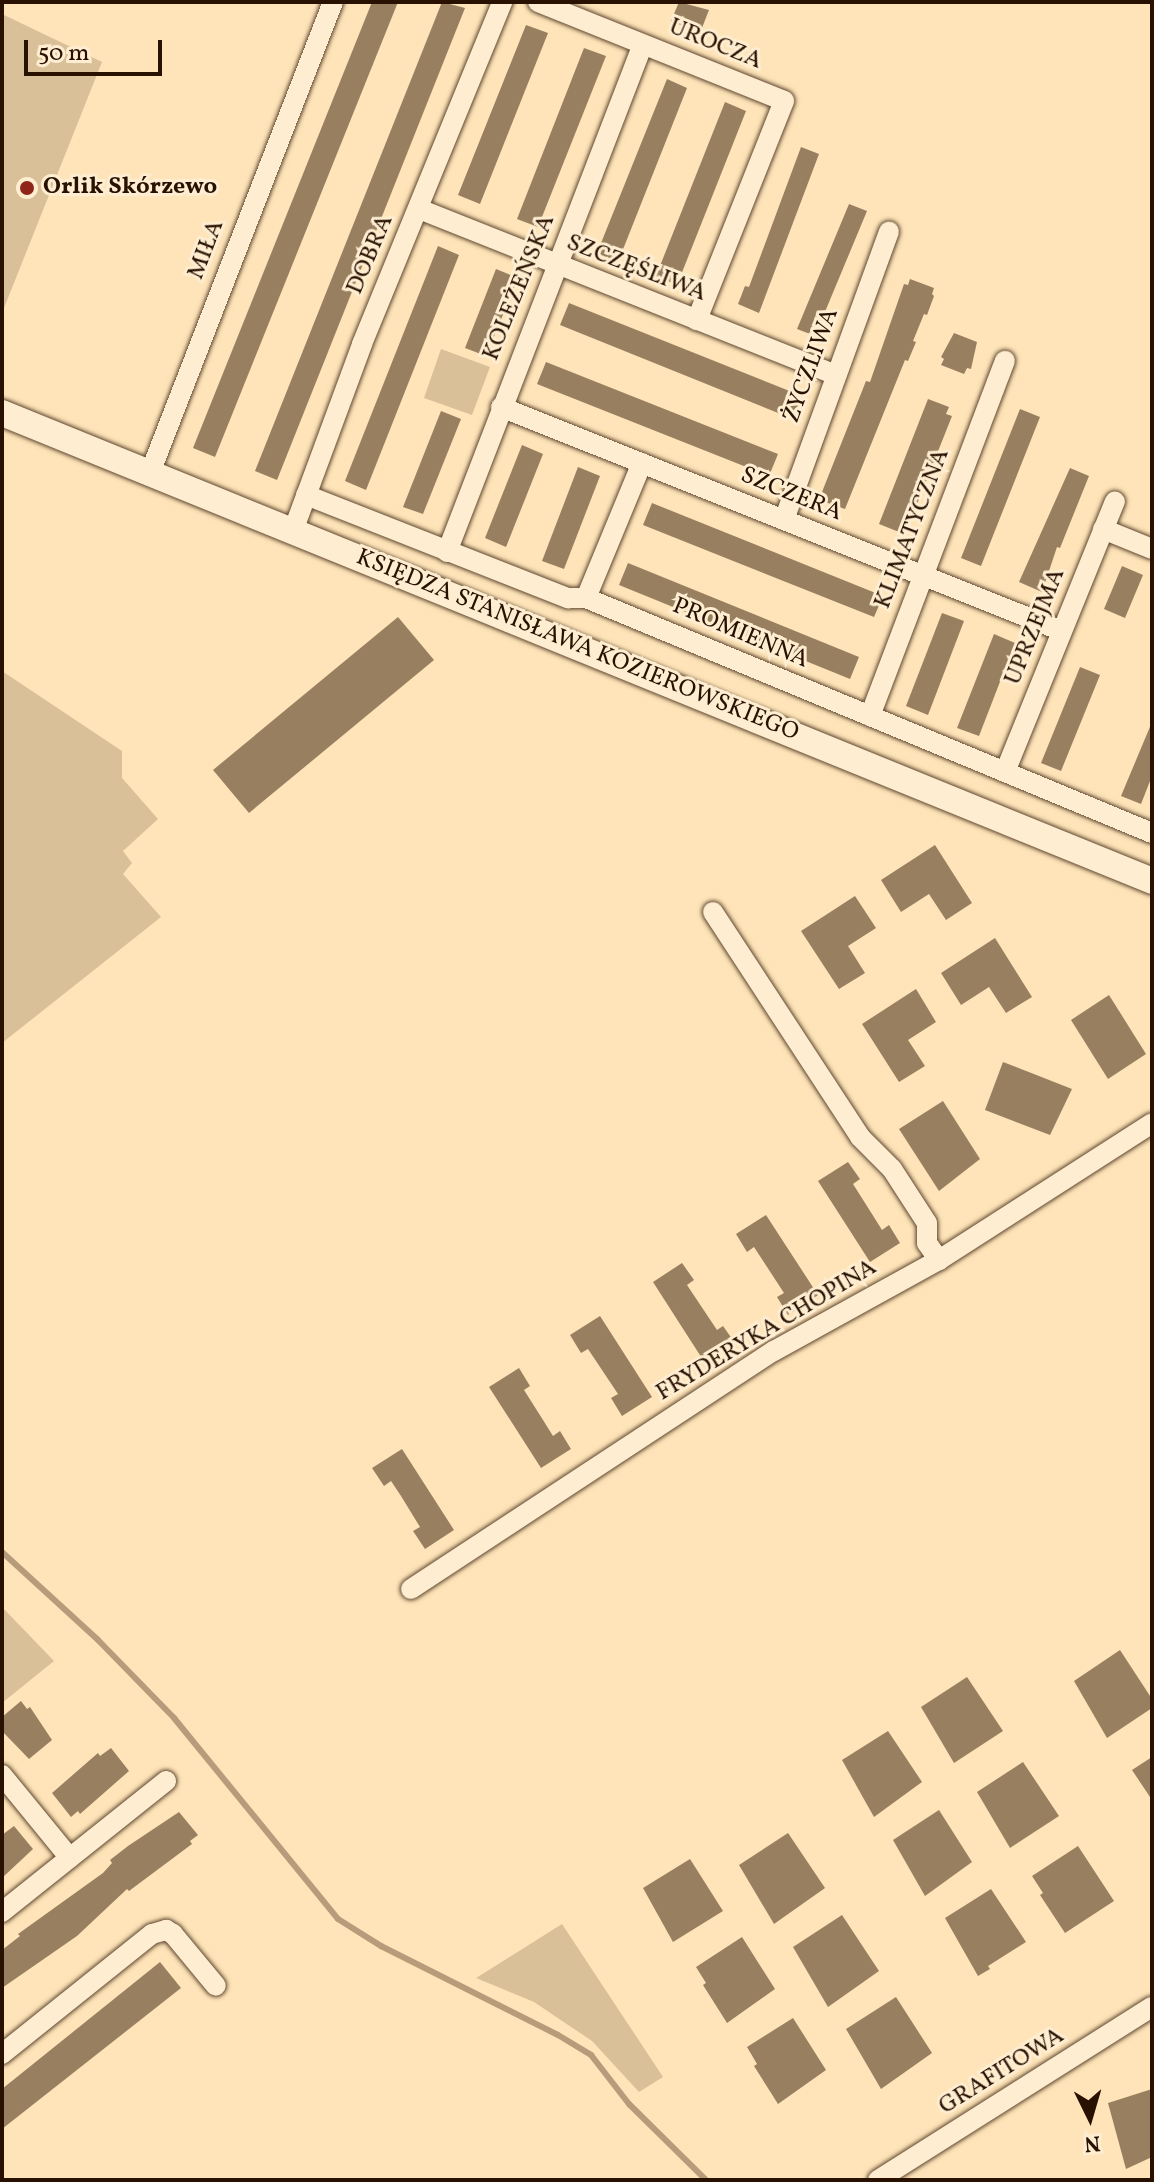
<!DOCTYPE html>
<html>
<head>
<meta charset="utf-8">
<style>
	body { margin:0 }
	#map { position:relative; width:1154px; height:2182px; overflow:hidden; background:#fee4b8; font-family:Vollkorn,serif }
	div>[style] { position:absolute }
	.green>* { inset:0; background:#dac099 }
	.stream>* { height:6px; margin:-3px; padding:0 3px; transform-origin:3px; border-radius:3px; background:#b69c7a }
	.building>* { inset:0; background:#987f60 }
	.roads { filter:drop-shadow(0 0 2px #5e462f) drop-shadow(0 0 2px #5e462f) }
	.minor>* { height:20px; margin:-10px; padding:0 10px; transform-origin:10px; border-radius:10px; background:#feedd1 }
	.tertiary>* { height:26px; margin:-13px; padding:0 13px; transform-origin:13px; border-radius:13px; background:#feedd1 }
	.dots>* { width:22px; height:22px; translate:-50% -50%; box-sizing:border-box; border:4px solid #feedd1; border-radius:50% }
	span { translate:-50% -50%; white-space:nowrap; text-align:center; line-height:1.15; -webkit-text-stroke:6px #feedd1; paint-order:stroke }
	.street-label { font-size:24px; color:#291101 }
	.poi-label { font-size:24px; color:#291101; font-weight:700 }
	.left { translate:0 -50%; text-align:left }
	.frame { position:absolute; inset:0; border:4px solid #291101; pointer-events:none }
	.north { position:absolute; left:1050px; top:2078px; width:80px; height:80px; -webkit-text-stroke:6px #feedd1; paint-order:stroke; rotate:175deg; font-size:22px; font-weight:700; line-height:32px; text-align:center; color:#291101 }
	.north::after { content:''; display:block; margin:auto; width:28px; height:36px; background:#291101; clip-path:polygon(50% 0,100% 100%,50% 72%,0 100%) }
	.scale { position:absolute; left:24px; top:40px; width:138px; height:36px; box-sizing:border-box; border:4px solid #291101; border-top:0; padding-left:10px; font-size:24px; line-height:28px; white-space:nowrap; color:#291101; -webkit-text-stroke:6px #feedd1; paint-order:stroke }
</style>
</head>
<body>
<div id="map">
	<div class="green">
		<div style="clip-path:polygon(2px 14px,102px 62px,2px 313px)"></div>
		<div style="clip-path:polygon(441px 349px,490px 367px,472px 415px,424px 398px)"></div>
		<div style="clip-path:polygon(2px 671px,122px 751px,122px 778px,158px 819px,123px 851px,132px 863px,123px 874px,161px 917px,2px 1043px)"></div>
		<div style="clip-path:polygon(2px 1607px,54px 1661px,2px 1703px)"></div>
		<div style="clip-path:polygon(562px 1924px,663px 2077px,639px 2092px,592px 2041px,534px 2002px,476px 1978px)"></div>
	</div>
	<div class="stream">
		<div style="left:2px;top:1552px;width:130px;rotate:42.5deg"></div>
		<div style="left:98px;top:1640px;width:109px;rotate:45.7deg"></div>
		<div style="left:174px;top:1718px;width:259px;rotate:50.8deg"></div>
		<div style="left:338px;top:1919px;width:51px;rotate:32.1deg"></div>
		<div style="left:381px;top:1946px;width:198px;rotate:26.7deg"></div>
		<div style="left:558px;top:2035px;width:39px;rotate:31deg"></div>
		<div style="left:591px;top:2055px;width:62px;rotate:52.2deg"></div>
		<div style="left:629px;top:2104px;width:108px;rotate:44.6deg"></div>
	</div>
	<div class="building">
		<div style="clip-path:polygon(372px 2px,398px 2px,215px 457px,193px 448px)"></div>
		<div style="clip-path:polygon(442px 2px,465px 8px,277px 480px,255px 471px)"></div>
		<div style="clip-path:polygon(679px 2px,709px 10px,700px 33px,671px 21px)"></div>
		<div style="clip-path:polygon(526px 25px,548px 33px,480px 204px,458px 195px)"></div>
		<div style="clip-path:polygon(584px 48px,606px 56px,538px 227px,517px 219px)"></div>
		<div style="clip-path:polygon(667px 79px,687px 88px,618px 262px,597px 253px)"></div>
		<div style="clip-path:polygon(725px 102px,746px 111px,677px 285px,656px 276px)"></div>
		<div style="clip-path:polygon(801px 147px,819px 154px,759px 313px,738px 304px,745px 286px,749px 287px)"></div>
		<div style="clip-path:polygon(849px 204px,867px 211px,822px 319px,818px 337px,797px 329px)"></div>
		<div style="clip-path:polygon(438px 246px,459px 255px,366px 490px,345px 481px)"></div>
		<div style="clip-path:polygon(496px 269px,518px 278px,486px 356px,465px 348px)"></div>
		<div style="clip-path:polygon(910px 279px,934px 288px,932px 294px,934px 296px,927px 315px,924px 314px,913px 341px,916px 342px,908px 361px,905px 360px,845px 509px,825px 502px,827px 495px,822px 492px,866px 381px,870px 382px,904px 284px,908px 285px)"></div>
		<div style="clip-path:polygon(569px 303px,802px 396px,793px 419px,560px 325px)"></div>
		<div style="clip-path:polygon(954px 333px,977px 342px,971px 369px,967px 368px,964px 374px,941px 365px,944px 359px,941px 357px)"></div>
		<div style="clip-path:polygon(546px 362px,778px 454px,769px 476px,537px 384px)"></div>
		<div style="clip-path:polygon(928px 399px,949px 407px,946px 414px,952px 416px,908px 527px,902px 525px,899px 532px,879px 524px)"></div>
		<div style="clip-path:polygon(1020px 409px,1040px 417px,981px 566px,961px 558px)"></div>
		<div style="clip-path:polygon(441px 411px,461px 419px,423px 514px,403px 507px)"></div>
		<div style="clip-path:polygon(522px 445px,543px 454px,506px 547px,485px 538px)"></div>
		<div style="clip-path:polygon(578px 467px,600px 476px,564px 569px,542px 561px)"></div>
		<div style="clip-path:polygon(1070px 468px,1089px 476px,1060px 548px,1057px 547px,1042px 592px,1019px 582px)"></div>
		<div style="clip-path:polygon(652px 503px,883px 596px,874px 617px,643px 525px)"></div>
		<div style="clip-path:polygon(628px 563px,859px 657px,850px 679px,619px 585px)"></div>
		<div style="clip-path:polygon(1122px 566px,1143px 575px,1125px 618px,1104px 609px)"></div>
		<div style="clip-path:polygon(942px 613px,964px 621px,928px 715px,906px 706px)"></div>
		<div style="clip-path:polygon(398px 617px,434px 660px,249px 813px,213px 770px)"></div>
		<div style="clip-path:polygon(994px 634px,1015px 643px,979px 736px,957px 728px)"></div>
		<div style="clip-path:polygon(1080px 667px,1100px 675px,1061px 771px,1041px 763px)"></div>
		<div style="clip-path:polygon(1152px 722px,1152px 776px,1141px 804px,1121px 796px)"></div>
		<div style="clip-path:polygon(935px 845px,972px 903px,946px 920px,929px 894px,901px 912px,881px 880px)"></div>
		<div style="clip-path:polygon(855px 896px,876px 928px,848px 946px,865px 973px,839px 989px,801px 931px)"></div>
		<div style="clip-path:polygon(995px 938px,1032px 997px,1006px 1013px,989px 987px,961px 1005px,941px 973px)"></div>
		<div style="clip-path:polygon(916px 989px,936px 1022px,908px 1040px,925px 1066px,899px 1082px,862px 1024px)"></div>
		<div style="clip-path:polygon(1109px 995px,1146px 1054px,1108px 1079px,1071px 1020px)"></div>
		<div style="clip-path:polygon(1003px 1062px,1072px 1089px,1050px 1135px,985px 1110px)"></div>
		<div style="clip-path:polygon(943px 1101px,980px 1159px,939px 1191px,899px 1129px)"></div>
		<div style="clip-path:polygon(848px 1162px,860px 1179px,853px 1184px,872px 1214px,882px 1230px,889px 1225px,900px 1243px,870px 1262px,818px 1181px)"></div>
		<div style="clip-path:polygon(766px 1215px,818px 1295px,788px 1315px,777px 1297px,784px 1293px,754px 1247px,747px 1252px,736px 1234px)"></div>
		<div style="clip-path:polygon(682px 1263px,694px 1280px,687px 1285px,717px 1330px,723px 1326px,735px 1343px,705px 1363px,653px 1282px)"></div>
		<div style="clip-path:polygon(600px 1316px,652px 1397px,622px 1416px,611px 1398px,618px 1394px,588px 1349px,581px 1353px,570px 1335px)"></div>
		<div style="clip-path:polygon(519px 1368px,530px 1386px,524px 1390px,543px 1420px,553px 1436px,560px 1431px,571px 1449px,541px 1468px,489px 1387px)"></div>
		<div style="clip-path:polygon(402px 1449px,454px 1530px,425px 1549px,413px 1531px,420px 1527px,401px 1496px,391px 1481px,384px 1486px,372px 1468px)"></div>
		<div style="clip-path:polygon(1120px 1650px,1152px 1699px,1152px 1708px,1107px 1738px,1074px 1681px)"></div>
		<div style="clip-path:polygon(967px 1677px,1003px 1731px,954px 1763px,921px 1707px)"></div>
		<div style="clip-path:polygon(21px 1701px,27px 1709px,30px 1707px,52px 1740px,29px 1759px,2px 1731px,2px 1717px)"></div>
		<div style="clip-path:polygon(888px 1731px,922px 1782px,874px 1817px,842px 1760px)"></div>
		<div style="clip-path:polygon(111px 1748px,129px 1771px,80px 1814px,78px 1811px,71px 1817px,52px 1793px,98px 1753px,100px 1756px)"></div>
		<div style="clip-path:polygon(1152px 1757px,1152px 1800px,1132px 1770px)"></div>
		<div style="clip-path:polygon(1023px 1762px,1059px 1816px,1010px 1848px,977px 1792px)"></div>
		<div style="clip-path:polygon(939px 1810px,972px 1862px,925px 1896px,893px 1840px)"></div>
		<div style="clip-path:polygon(179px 1812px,198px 1835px,190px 1841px,192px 1844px,129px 1891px,127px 1889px,77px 1936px,2px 1988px,2px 1950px,20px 1936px,18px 1934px,103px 1873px,112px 1863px,110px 1860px,128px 1846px)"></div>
		<div style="clip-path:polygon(14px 1826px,33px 1849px,2px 1878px,2px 1835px)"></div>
		<div style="clip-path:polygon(788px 1833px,825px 1888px,774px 1924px,739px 1865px)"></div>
		<div style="clip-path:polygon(1078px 1846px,1114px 1901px,1065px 1933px,1040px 1895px,1043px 1893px,1032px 1876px)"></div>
		<div style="clip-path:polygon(690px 1859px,723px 1911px,673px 1942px,643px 1888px)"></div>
		<div style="clip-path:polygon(991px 1889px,1026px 1942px,988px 1966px,990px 1969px,978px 1976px,945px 1918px)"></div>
		<div style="clip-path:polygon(842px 1915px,879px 1971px,828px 2007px,793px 1947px)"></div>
		<div style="clip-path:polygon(742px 1937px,775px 1989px,727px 2023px,703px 1985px,706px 1983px,696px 1967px)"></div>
		<div style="clip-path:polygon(160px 1962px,181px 1988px,2px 2129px,2px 2089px)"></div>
		<div style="clip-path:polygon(896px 1997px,932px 2053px,881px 2089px,846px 2029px)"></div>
		<div style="clip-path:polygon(793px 2018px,826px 2070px,778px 2104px,754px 2066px,757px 2064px,747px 2047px)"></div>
		<div style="clip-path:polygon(1152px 2089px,1152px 2157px,1126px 2169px,1108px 2103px)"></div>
	</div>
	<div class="roads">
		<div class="minor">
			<div style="left:538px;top:2px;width:265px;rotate:21.9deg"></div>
			<div style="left:784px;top:101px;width:236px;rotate:111.7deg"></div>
			<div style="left:419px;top:209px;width:449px;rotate:21.7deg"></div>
			<div style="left:501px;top:407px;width:604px;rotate:21.77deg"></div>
			<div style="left:150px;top:473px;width:505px;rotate:-68.77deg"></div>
			<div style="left:306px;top:495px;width:282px;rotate:21.5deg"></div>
			<div style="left:568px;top:598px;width:18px"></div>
			<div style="left:586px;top:598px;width:613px;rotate:22.55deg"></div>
			<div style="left:784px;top:520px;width:307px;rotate:-70deg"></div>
			<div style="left:1103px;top:529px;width:53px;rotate:22.2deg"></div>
			<div style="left:293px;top:531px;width:199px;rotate:-69.7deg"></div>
			<div style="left:362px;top:344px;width:370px;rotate:-67.7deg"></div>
			<div style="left:447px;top:552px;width:544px;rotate:-68.9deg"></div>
			<div style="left:586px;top:598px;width:146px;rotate:-67.5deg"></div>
			<div style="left:870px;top:716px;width:380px;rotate:-69.2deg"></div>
			<div style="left:1005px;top:772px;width:292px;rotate:-67.9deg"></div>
			<div style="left:713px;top:912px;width:269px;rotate:56.8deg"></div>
			<div style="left:860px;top:1137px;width:45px;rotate:45deg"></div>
			<div style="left:892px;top:1169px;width:64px;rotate:57.1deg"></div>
			<div style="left:927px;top:1223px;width:20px;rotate:90deg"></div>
			<div style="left:927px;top:1243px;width:21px;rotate:55deg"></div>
			<div style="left:411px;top:1589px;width:434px;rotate:-33.3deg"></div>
			<div style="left:774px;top:1351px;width:188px;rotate:-28.9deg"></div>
			<div style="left:939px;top:1260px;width:253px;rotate:-32.7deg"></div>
			<div style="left:2px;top:1775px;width:107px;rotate:50.7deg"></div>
			<div style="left:2px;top:1912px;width:210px;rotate:-38.6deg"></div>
			<div style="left:2px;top:2054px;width:192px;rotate:-38.7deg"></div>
			<div style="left:152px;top:1934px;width:15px;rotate:-16deg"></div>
			<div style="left:166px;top:1930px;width:8px;rotate:30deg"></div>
			<div style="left:173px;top:1934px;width:67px;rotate:50.4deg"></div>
			<div style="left:878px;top:2180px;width:324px;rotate:-32.3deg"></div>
		</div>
		<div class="tertiary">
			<div style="left:2px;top:413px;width:1242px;rotate:22.14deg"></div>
		</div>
	</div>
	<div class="dots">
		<div style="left:27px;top:188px;background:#8f2418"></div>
	</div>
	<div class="street-label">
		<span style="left:715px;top:45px;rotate:22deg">UROCZA</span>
		<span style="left:207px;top:250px;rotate:-69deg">MIŁA</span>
		<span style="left:371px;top:255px;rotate:-67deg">DOBRA</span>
		<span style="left:636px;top:269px;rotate:21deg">SZCZĘŚLIWA</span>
		<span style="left:520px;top:288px;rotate:-68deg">KOLEŻEŃSKA</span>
		<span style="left:812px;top:366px;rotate:-70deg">ŻYCZLIWA</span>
		<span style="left:791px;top:495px;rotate:22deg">SZCZERA</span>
		<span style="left:913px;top:529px;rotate:-69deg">KLIMATYCZNA</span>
		<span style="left:1036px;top:627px;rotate:-68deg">UPRZEJMA</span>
		<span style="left:740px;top:634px;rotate:23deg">PROMIENNA</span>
		<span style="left:577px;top:646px;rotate:22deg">KSIĘDZA STANISŁAWA KOZIEROWSKIEGO</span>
		<span style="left:767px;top:1331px;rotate:-31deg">FRYDERYKA CHOPINA</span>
		<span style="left:1002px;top:2072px;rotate:-32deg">GRAFITOWA</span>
	</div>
	<div class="poi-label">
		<span class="left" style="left:43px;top:188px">Orlik Skórzewo</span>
	</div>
	<div class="frame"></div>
	<div class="north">N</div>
	<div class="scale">50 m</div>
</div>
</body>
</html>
